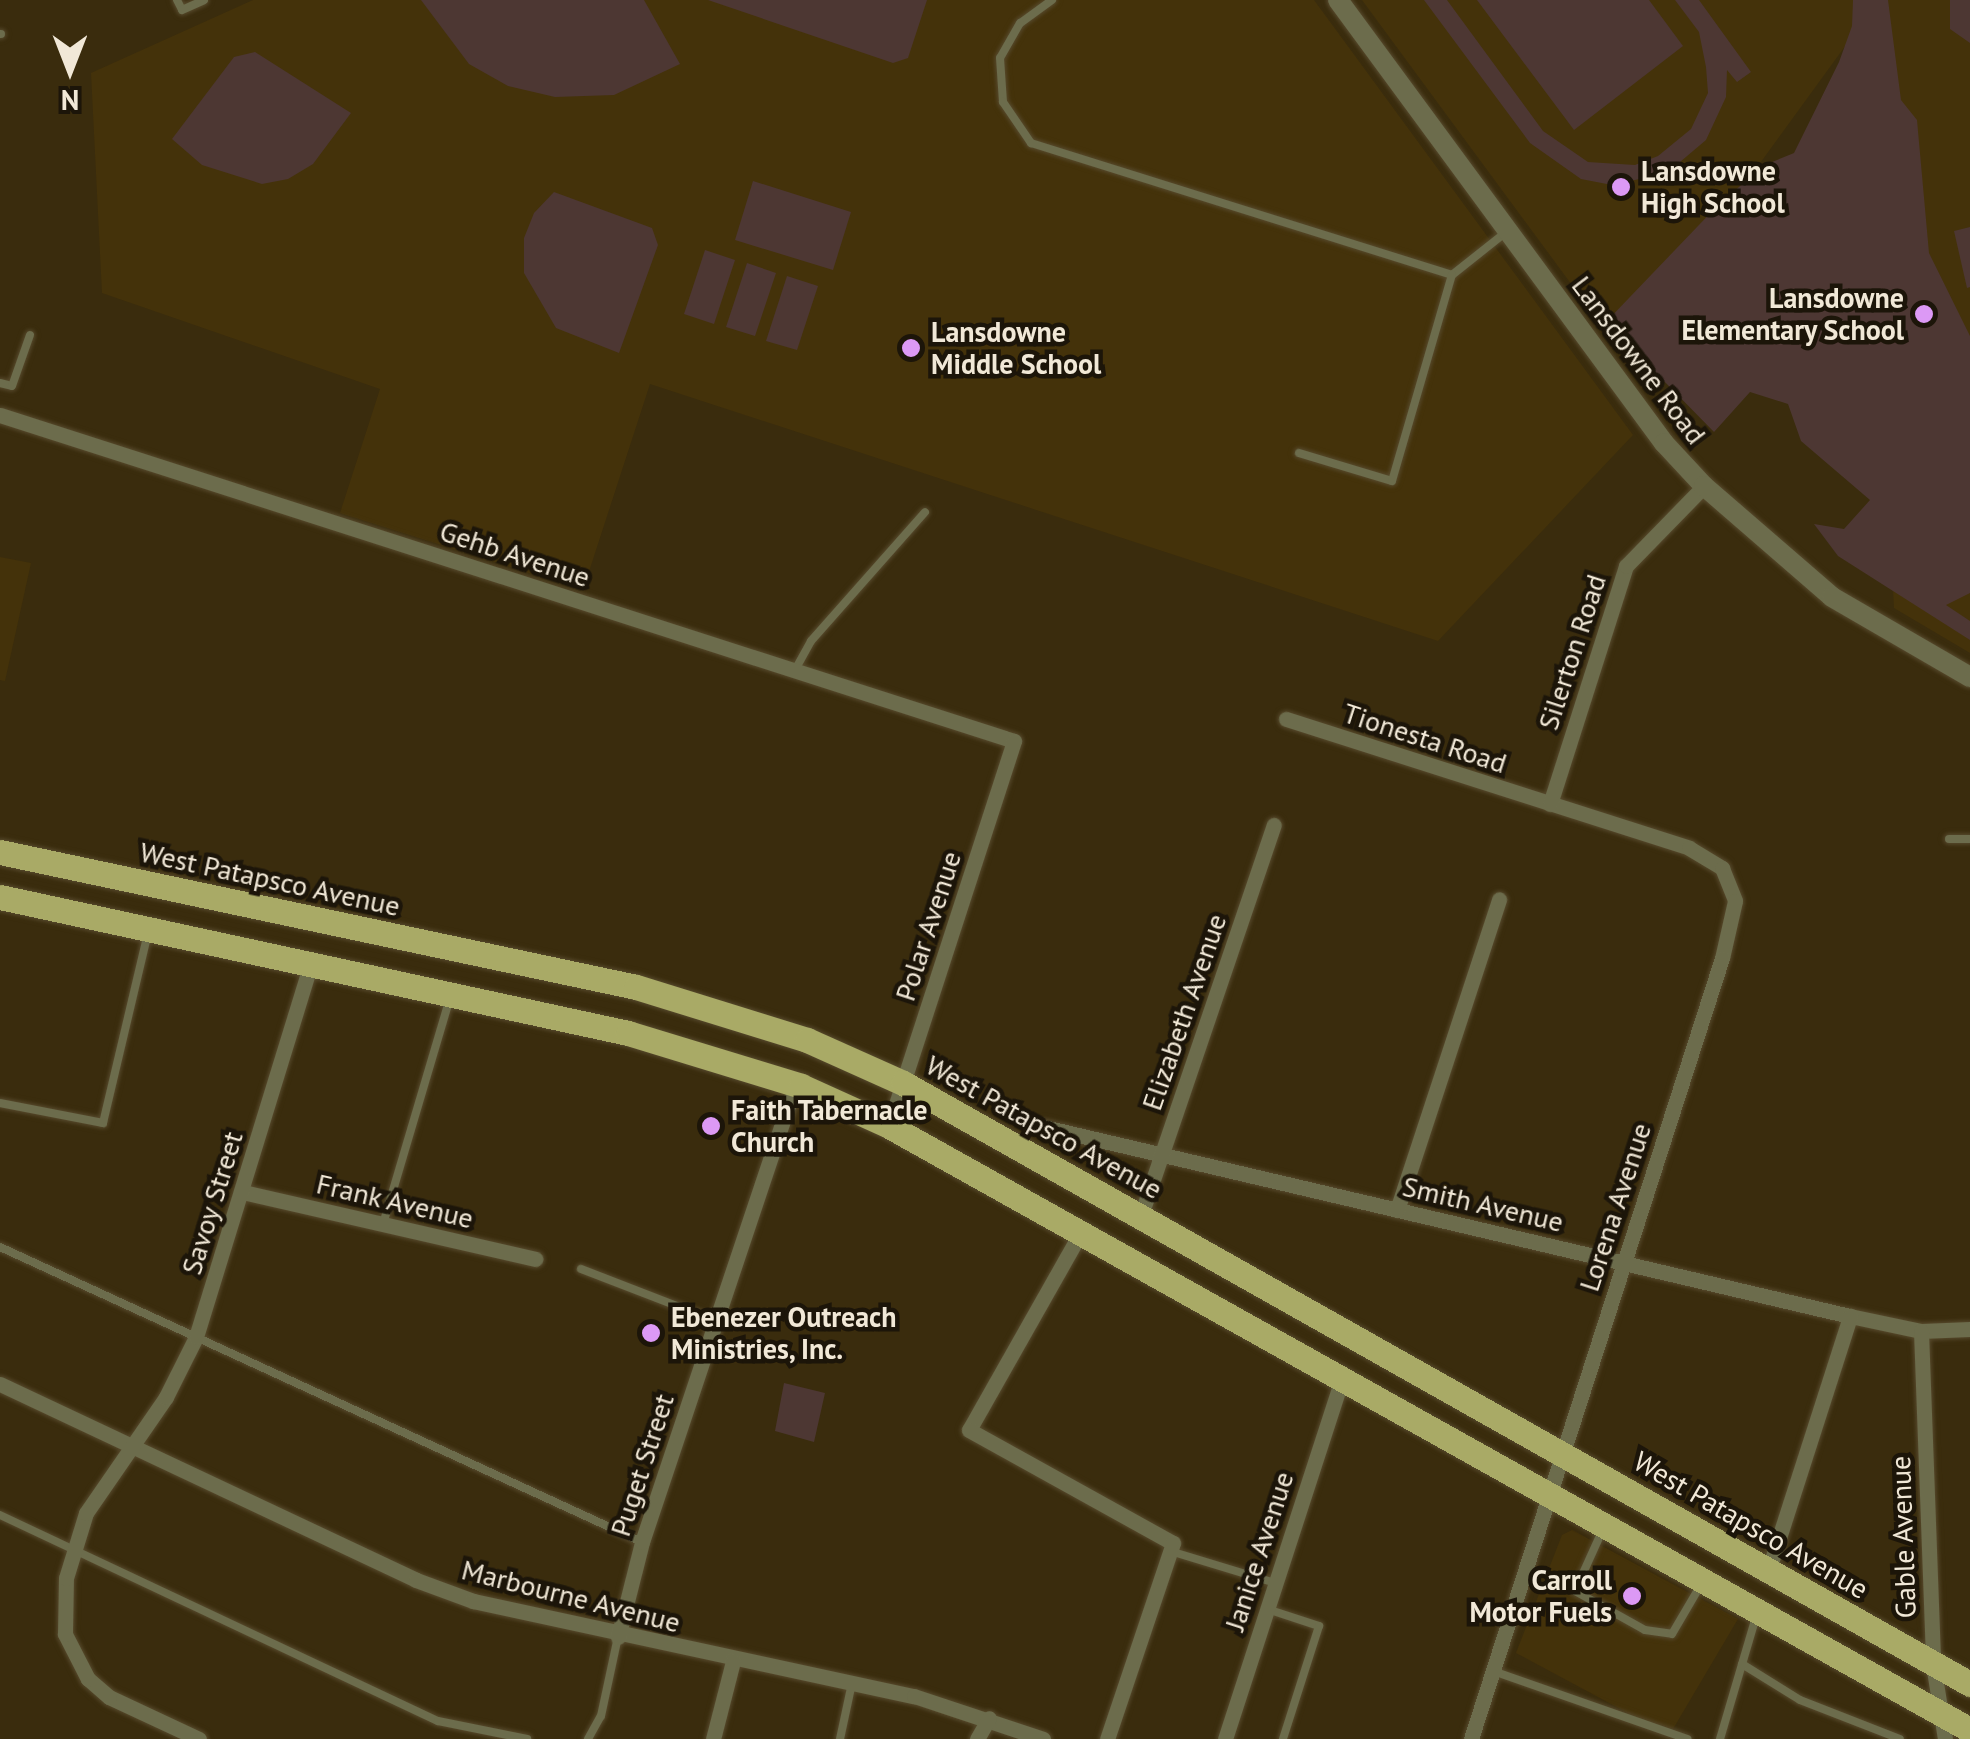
<!DOCTYPE html>
<html>
<head>
<meta charset="utf-8">
<style>
	body { margin:0 }
	#map { position:relative; width:1970px; height:1739px; overflow:hidden; background:#3a2c0d; font-family:"PT Sans",sans-serif }
	div>[style] { position:absolute }
	.built>* { inset:0; background:#44320a }
	.green>* { inset:0; background:#4d3733 }
	.roads { filter:drop-shadow(0 0 2px #574a2d) drop-shadow(0 0 2px #574a2d) }
	.service>* { height:8px; margin:-4px; padding:0 4px; transform-origin:4px; border-radius:4px; background:#6c6c4c }
	.minor>* { height:15px; margin:-7.5px; padding:0 7.5px; transform-origin:7.5px; border-radius:7.5px; background:#6c6c4c }
	.tertiary>* { height:20px; margin:-10px; padding:0 10px; transform-origin:10px; border-radius:10px; background:#6c6c4c }
	.primary>* { height:25px; margin:-12.5px; padding:0 12.5px; transform-origin:12.5px; border-radius:12.5px; background:#a9aa66 }
	.dots>* { width:28px; height:28px; translate:-50% -50%; box-sizing:border-box; border:5px solid #1c1509; border-radius:50% }
	span { translate:-50% -50%; white-space:nowrap; text-align:center; line-height:1.15; -webkit-text-stroke:9px #1c1509; paint-order:stroke }
	.poi-label { font-size:28px; color:#f1e8d7; font-weight:700 }
	.left { translate:0 -50%; text-align:left }
	.right { translate:-100% -50%; text-align:right }
	.street-label { font-size:28px; color:#f1e8d7 }
	.north { position:absolute; left:20px; top:20px; width:100px; height:100px; -webkit-text-stroke:8px #1c1509; paint-order:stroke; rotate:180deg; font-size:28px; font-weight:700; line-height:40px; text-align:center; color:#f1e8d7 }
	.north::after { content:''; display:block; margin:auto; width:35px; height:45px; background:#f1e8d7; clip-path:polygon(50% 0,100% 100%,50% 72%,0 100%) }
</style>
</head>
<body>
<div id="map">
	<div class="built">
		<div style="clip-path:polygon(253px 0,1314px 0,1633px 435px,1438px 641px,650px 384px,583px 590px,340px 513px,380px 389px,102px 293px,91px 73px)"></div>
		<div style="clip-path:polygon(1362px 0,1970px 0,1970px 653px,1894px 608px,1862px 23px,1622px 353px)"></div>
		<div style="clip-path:polygon(0 557px,31px 563px,5px 681px,0 680px)"></div>
		<div style="clip-path:polygon(1572px 1530px,1738px 1619px,1673px 1729px,1641px 1720px,1516px 1653px,1562px 1535px)"></div>
	</div>
	<div class="green">
		<div style="clip-path:polygon(421px 0,644px 0,680px 64px,614px 95px,555px 97px,508px 86px,469px 64px)"></div>
		<div style="clip-path:polygon(708px 0,927px 0,908px 58px,893px 63px)"></div>
		<div style="clip-path:polygon(1424px 0,1447px 0,1543px 131px,1588px 162px,1635px 165px,1658px 156px,1691px 129px,1708px 93px,1706px 67px,1699px 32px,1675px 0,1699px 0,1751px 72px,1737px 82px,1727px 70px,1726px 97px,1706px 140px,1667px 173px,1612px 185px,1581px 179px,1530px 143px)"></div>
		<div style="clip-path:polygon(1477px 0,1649px 0,1683px 46px,1574px 130px)"></div>
		<div style="clip-path:polygon(1853px 0,1888px 0,1901px 100px,1917px 120px,1929px 253px,1970px 336px,1970px 593px,1946px 605px,1970px 621px,1970px 640px,1838px 556px,1814px 524px,1844px 529px,1870px 500px,1801px 441px,1788px 404px,1750px 392px,1714px 432px,1606px 322px,1720px 203px,1765px 165px,1794px 153px,1839px 62px,1852px 26px)"></div>
		<div style="clip-path:polygon(1950px 0,1970px 0,1970px 43px,1950px 29px)"></div>
		<div style="clip-path:polygon(255px 52px,351px 113px,313px 164px,288px 179px,262px 184px,202px 165px,172px 139px,234px 57px)"></div>
		<div style="clip-path:polygon(753px 181px,851px 212px,833px 270px,735px 240px)"></div>
		<div style="clip-path:polygon(554px 192px,652px 228px,658px 245px,619px 353px,556px 328px,524px 273px,524px 238px,534px 213px)"></div>
		<div style="clip-path:polygon(1970px 227px,1970px 287px,1967px 288px,1954px 231px)"></div>
		<div style="clip-path:polygon(705px 250px,735px 260px,714px 324px,684px 314px)"></div>
		<div style="clip-path:polygon(747px 263px,776px 273px,755px 336px,726px 327px)"></div>
		<div style="clip-path:polygon(787px 276px,818px 286px,797px 350px,766px 341px)"></div>
		<div style="clip-path:polygon(784px 1383px,825px 1393px,814px 1442px,775px 1431px)"></div>
	</div>
	<div class="roads">
		<div class="service">
			<div style="left:177px;top:0;width:11px;rotate:63deg"></div>
			<div style="left:182px;top:10px;width:24px;rotate:-24deg"></div>
			<div style="left:1052px;top:0;width:39px;rotate:144deg"></div>
			<div style="left:1020px;top:23px;width:40px;rotate:119.7deg"></div>
			<div style="left:1000px;top:58px;width:44px;rotate:86.1deg"></div>
			<div style="left:1003px;top:102px;width:50px;rotate:55.7deg"></div>
			<div style="left:1031px;top:143px;width:441px;rotate:17.4deg"></div>
			<div style="left:1452px;top:275px;width:69px;rotate:-38.5deg"></div>
			<div style="left:0;top:34px;width:1px"></div>
			<div style="left:0;top:383px;width:12px;rotate:14deg"></div>
			<div style="left:12px;top:386px;width:54px;rotate:-70.6deg"></div>
			<div style="left:1299px;top:453px;width:97px;rotate:16.8deg"></div>
			<div style="left:1392px;top:481px;width:215px;rotate:-73.8deg"></div>
			<div style="left:795px;top:670px;width:33px;rotate:-61deg"></div>
			<div style="left:811px;top:641px;width:172px;rotate:-48.5deg"></div>
			<div style="left:1949px;top:839px;width:21px"></div>
			<div style="left:0;top:1103px;width:105px;rotate:11deg"></div>
			<div style="left:103px;top:1123px;width:195px;rotate:-76.7deg"></div>
			<div style="left:383px;top:1224px;width:236px;rotate:-73.5deg"></div>
			<div style="left:0;top:1247px;width:707px;rotate:24.68deg"></div>
			<div style="left:581px;top:1269px;width:145px;rotate:21.1deg"></div>
			<div style="left:0;top:1515px;width:484px;rotate:25.2deg"></div>
			<div style="left:438px;top:1721px;width:91px;rotate:11.4deg"></div>
			<div style="left:1603px;top:1529px;width:68px;rotate:114.3deg"></div>
			<div style="left:1575px;top:1591px;width:80px;rotate:29.1deg"></div>
			<div style="left:1645px;top:1630px;width:27px;rotate:8deg"></div>
			<div style="left:1672px;top:1634px;width:56px;rotate:-59.7deg"></div>
			<div style="left:1170px;top:1551px;width:110px;rotate:16.9deg"></div>
			<div style="left:1267px;top:1609px;width:55px;rotate:18.1deg"></div>
			<div style="left:1319px;top:1626px;width:119px;rotate:107.7deg"></div>
			<div style="left:1742px;top:1664px;width:68px;rotate:31.8deg"></div>
			<div style="left:1800px;top:1700px;width:107px;rotate:21.3deg"></div>
			<div style="left:1493px;top:1671px;width:206px;rotate:19.3deg"></div>
			<div style="left:588px;top:1739px;width:26px;rotate:-61deg"></div>
			<div style="left:601px;top:1716px;width:81px;rotate:-77.9deg"></div>
			<div style="left:840px;top:1739px;width:57px;rotate:-77.9deg"></div>
			<div style="left:1720px;top:1739px;width:127px;rotate:-73.6deg"></div>
		</div>
		<div class="minor">
			<div style="left:0;top:415px;width:1065px;rotate:17.82deg"></div>
			<div style="left:1014px;top:741px;width:405px;rotate:108deg"></div>
			<div style="left:1286px;top:719px;width:423px;rotate:17.7deg"></div>
			<div style="left:1689px;top:848px;width:39px;rotate:31deg"></div>
			<div style="left:1722px;top:868px;width:35px;rotate:68deg"></div>
			<div style="left:1735px;top:901px;width:58px;rotate:102.8deg"></div>
			<div style="left:1722px;top:958px;width:820px;rotate:107.82deg"></div>
			<div style="left:1550px;top:804px;width:250px;rotate:-72.3deg"></div>
			<div style="left:1626px;top:566px;width:112px;rotate:-45.7deg"></div>
			<div style="left:1044px;top:1127px;width:828px;rotate:13.2deg"></div>
			<div style="left:1850px;top:1316px;width:73px;rotate:11.9deg"></div>
			<div style="left:1921px;top:1331px;width:49px;rotate:-2.3deg"></div>
			<div style="left:243px;top:1192px;width:300px;rotate:12.9deg"></div>
			<div style="left:1397px;top:1210px;width:327px;rotate:-71.8deg"></div>
			<div style="left:1141px;top:1215px;width:412px;rotate:-71.2deg"></div>
			<div style="left:1081px;top:1232px;width:227px;rotate:119.5deg"></div>
			<div style="left:969px;top:1430px;width:233px;rotate:29deg"></div>
			<div style="left:1173px;top:1543px;width:207px;rotate:108.6deg"></div>
			<div style="left:1921px;top:1331px;width:333px;rotate:87.9deg"></div>
			<div style="left:1933px;top:1664px;width:76px;rotate:80.9deg"></div>
			<div style="left:0;top:1384px;width:460px;rotate:25.2deg"></div>
			<div style="left:416px;top:1580px;width:61px;rotate:20.2deg"></div>
			<div style="left:473px;top:1601px;width:451px;rotate:12.2deg"></div>
			<div style="left:914px;top:1696px;width:136px;rotate:18.4deg"></div>
			<div style="left:1769px;top:1569px;width:266px;rotate:-72.2deg"></div>
			<div style="left:618px;top:1637px;width:98px;rotate:-75.8deg"></div>
			<div style="left:642px;top:1542px;width:466px;rotate:-71.5deg"></div>
			<div style="left:790px;top:1100px;width:18px;rotate:-52deg"></div>
			<div style="left:199px;top:1739px;width:99px;rotate:-155deg"></div>
			<div style="left:109px;top:1697px;width:28px;rotate:-139deg"></div>
			<div style="left:88px;top:1679px;width:51px;rotate:-117.1deg"></div>
			<div style="left:65px;top:1634px;width:56px;rotate:-89deg"></div>
			<div style="left:66px;top:1578px;width:68px;rotate:-72.9deg"></div>
			<div style="left:86px;top:1513px;width:141px;rotate:-55.4deg"></div>
			<div style="left:166px;top:1397px;width:67px;rotate:-63.4deg"></div>
			<div style="left:196px;top:1337px;width:390px;rotate:-72.9deg"></div>
			<div style="left:713px;top:1739px;width:81px;rotate:-75.6deg"></div>
			<div style="left:977px;top:1739px;width:24px;rotate:-60deg"></div>
			<div style="left:1225px;top:1739px;width:379px;rotate:-72deg"></div>
		</div>
		<div class="tertiary">
			<div style="left:1338px;top:0;width:550px;rotate:53.65deg"></div>
			<div style="left:1664px;top:443px;width:59px;rotate:47.1deg"></div>
			<div style="left:1704px;top:486px;width:169px;rotate:40.9deg"></div>
			<div style="left:1832px;top:597px;width:160px;rotate:30.1deg"></div>
		</div>
		<div class="primary">
			<div style="left:0;top:852px;width:650px;rotate:11.98deg"></div>
			<div style="left:636px;top:987px;width:179px;rotate:17.2deg"></div>
			<div style="left:807px;top:1040px;width:105px;rotate:24.1deg"></div>
			<div style="left:903px;top:1083px;width:1225px;rotate:29.39deg"></div>
			<div style="left:0;top:897px;width:643px;rotate:12.22deg"></div>
			<div style="left:628px;top:1033px;width:181px;rotate:17deg"></div>
			<div style="left:801px;top:1086px;width:97px;rotate:24.4deg"></div>
			<div style="left:889px;top:1126px;width:1238px;rotate:29.19deg"></div>
		</div>
	</div>
	<div class="dots">
		<div style="left:1621px;top:187px;background:#dc99f5"></div>
		<div style="left:1924px;top:314px;background:#dc99f5"></div>
		<div style="left:911px;top:348px;background:#dc99f5"></div>
		<div style="left:711px;top:1126px;background:#dc99f5"></div>
		<div style="left:651px;top:1333px;background:#dc99f5"></div>
		<div style="left:1632px;top:1596px;background:#dc99f5"></div>
	</div>
	<div class="poi-label">
		<span class="left" style="left:1641px;top:187px">Lansdowne<br>High School</span>
		<span class="right" style="left:1904px;top:314px">Lansdowne<br>Elementary School</span>
		<span class="left" style="left:931px;top:348px">Lansdowne<br>Middle School</span>
		<span class="left" style="left:731px;top:1126px">Faith Tabernacle<br>Church</span>
		<span class="left" style="left:671px;top:1333px">Ebenezer Outreach<br>Ministries, Inc.</span>
		<span class="right" style="left:1612px;top:1596px">Carroll<br>Motor Fuels</span>
	</div>
	<div class="street-label">
		<span style="left:1639px;top:360px;rotate:53deg">Lansdowne Road</span>
		<span style="left:515px;top:554px;rotate:18deg">Gehb Avenue</span>
		<span style="left:1572px;top:652px;rotate:-72deg">Silerton Road</span>
		<span style="left:1425px;top:738px;rotate:18deg">Tionesta Road</span>
		<span style="left:270px;top:879px;rotate:12deg">West Patapsco Avenue</span>
		<span style="left:928px;top:926px;rotate:-72deg">Polar Avenue</span>
		<span style="left:1184px;top:1012px;rotate:-71deg">Elizabeth Avenue</span>
		<span style="left:1044px;top:1127px;rotate:29deg">West Patapsco Avenue</span>
		<span style="left:395px;top:1201px;rotate:13deg">Frank Avenue</span>
		<span style="left:212px;top:1203px;rotate:-73deg">Savoy Street</span>
		<span style="left:1483px;top:1204px;rotate:13deg">Smith Avenue</span>
		<span style="left:1615px;top:1207px;rotate:-72deg">Lorena Avenue</span>
		<span style="left:642px;top:1465px;rotate:-72deg">Puget Street</span>
		<span style="left:1751px;top:1525px;rotate:30deg">West Patapsco Avenue</span>
		<span style="left:1903px;top:1537px;rotate:-92deg">Gable Avenue</span>
		<span style="left:1259px;top:1551px;rotate:-72deg">Janice Avenue</span>
		<span style="left:571px;top:1596px;rotate:14deg">Marbourne Avenue</span>
	</div>
	<div class="north">N</div>
</div>
</body>
</html>
